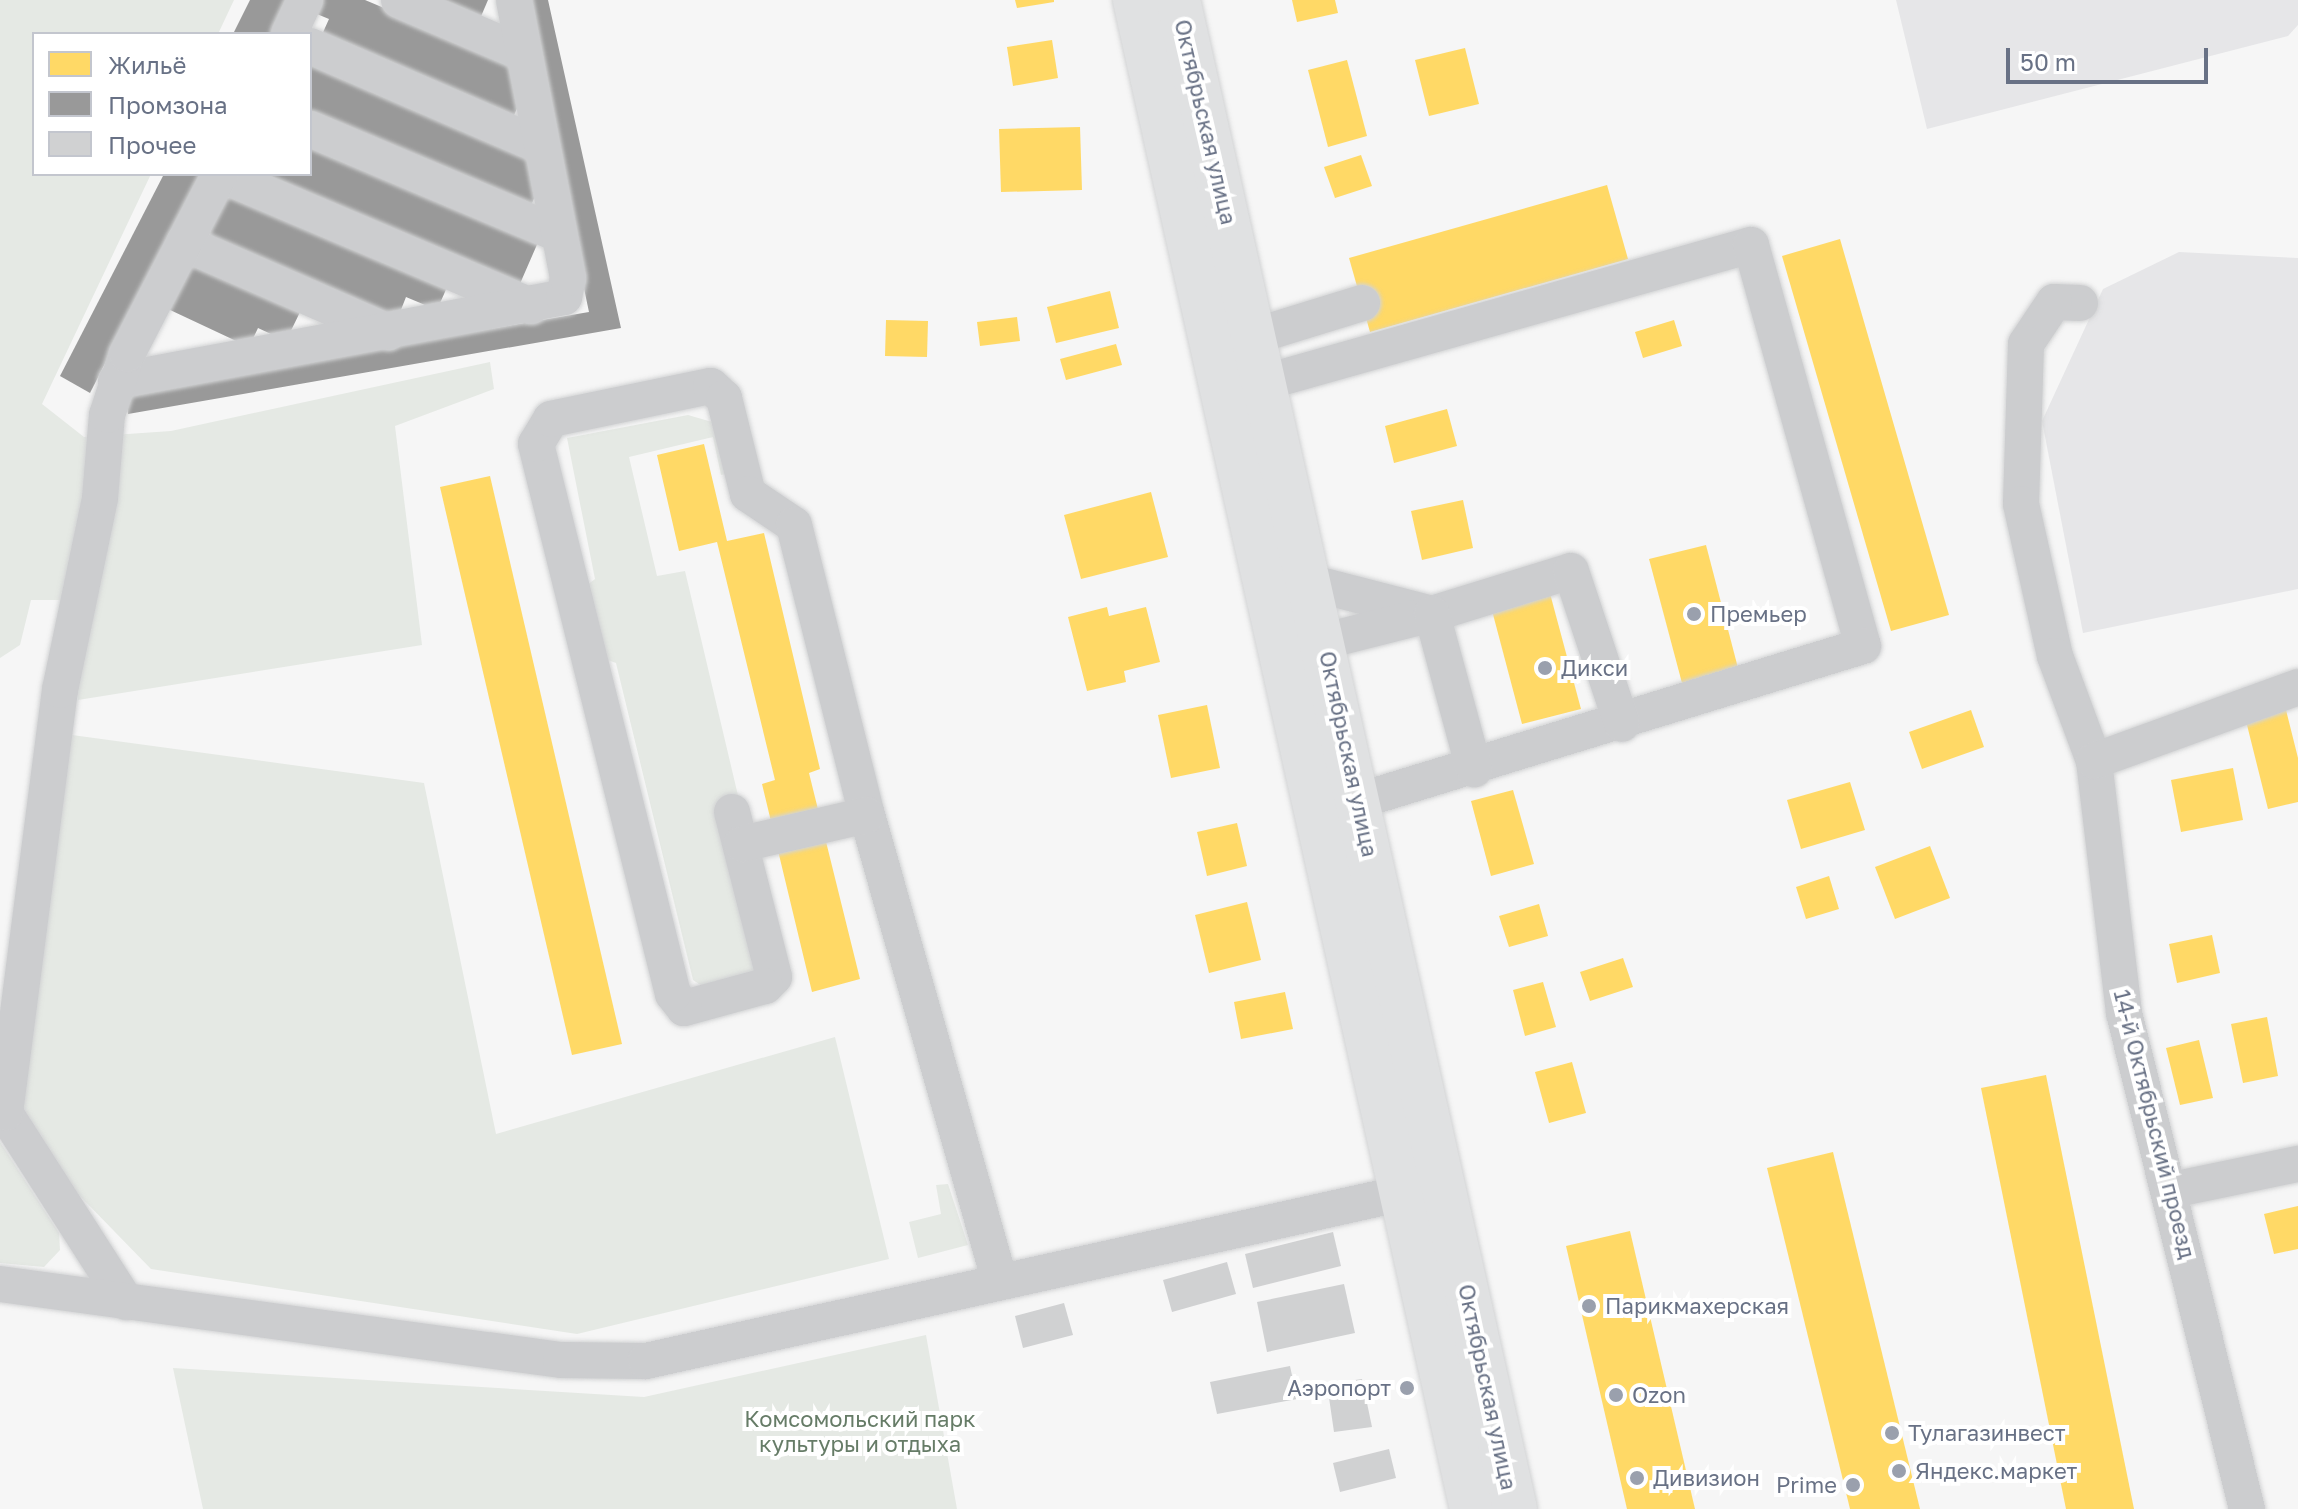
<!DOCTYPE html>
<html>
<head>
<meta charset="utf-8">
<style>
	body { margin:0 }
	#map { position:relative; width:2298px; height:1509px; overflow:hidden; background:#f6f6f6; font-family:"Golos Text",sans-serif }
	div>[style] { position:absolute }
	.built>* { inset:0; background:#e6e6e8 }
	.green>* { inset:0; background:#e5e9e4 }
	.homes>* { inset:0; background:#ffd966 }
	.industry>* { inset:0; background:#999 }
	.building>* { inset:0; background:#d0d1d2 }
	.roads { filter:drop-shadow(0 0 2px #d2d3d4) drop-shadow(0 0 2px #d2d3d4) }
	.minor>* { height:36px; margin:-18px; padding:0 18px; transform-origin:18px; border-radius:18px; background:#cccdcf }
	.major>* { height:44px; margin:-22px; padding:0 22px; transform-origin:22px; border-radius:22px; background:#e0e1e2 }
	.dots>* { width:22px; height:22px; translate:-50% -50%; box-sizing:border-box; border:4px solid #fff; border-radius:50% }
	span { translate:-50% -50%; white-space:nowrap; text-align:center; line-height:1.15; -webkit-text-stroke:8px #fff; paint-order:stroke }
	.street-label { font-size:22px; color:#687185 }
	.poi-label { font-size:22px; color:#687185 }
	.left { translate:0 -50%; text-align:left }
	.right { translate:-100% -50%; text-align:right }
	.park-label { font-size:22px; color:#667c67 }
	.legend { position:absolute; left:32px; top:32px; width:280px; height:144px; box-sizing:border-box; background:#fff; border:2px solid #c3c6ce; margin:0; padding:10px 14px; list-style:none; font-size:24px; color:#687185 }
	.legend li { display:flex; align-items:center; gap:16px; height:40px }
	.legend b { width:40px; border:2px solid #c3c6ce }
	.scale { position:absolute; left:2006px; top:48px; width:202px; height:36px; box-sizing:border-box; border:4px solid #687185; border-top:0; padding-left:10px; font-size:24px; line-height:28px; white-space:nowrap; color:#687185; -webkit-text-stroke:6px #fff; paint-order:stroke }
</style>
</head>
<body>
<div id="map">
	<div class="built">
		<div style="clip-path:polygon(1896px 0,2298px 0,2298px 25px,2288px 36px,1927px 129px)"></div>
		<div style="clip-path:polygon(2179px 252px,2298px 258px,2298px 589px,2083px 633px,2042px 421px,2103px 289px)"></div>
	</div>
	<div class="green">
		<div style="clip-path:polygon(0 0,234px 0,218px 34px,34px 34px,34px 174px,151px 174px,42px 404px,84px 437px,171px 431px,490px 362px,494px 389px,395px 426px,422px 645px,78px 700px,64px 600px,31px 600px,20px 645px,0 658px)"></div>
		<div style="clip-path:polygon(688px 415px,719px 424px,732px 473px,721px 475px,713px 437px,629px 457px,657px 576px,685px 571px,740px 804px,756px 970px,702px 986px,693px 980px,616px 663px,595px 655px,579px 591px,595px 579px,567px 438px)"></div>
		<div style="clip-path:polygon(72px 735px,424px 783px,496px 1134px,835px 1037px,889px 1259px,577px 1334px,151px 1269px,78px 1194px,22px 1106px)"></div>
		<div style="clip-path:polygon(0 1142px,59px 1233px,60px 1250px,44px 1267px,0 1263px)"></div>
		<div style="clip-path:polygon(948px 1184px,968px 1245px,918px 1258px,909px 1222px,941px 1214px,936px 1185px)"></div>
		<div style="clip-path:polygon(926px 1335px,957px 1509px,203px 1509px,173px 1368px,644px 1397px)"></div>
	</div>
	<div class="homes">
		<div style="clip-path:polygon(1015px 0,1054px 0,1054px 2px,1017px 8px)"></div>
		<div style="clip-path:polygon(1292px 0,1335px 0,1338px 13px,1297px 22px)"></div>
		<div style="clip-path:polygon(1052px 40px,1058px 78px,1013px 86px,1007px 47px)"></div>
		<div style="clip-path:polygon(1465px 48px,1479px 104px,1429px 116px,1415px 60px)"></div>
		<div style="clip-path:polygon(1347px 60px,1367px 136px,1328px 147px,1308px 70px)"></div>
		<div style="clip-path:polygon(1080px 127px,1082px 190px,1001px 192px,999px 129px)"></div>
		<div style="clip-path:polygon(1361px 155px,1372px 186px,1335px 198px,1324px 167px)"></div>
		<div style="clip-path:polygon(1607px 185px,1628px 259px,1370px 332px,1349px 258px)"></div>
		<div style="clip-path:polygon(1840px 239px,1949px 615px,1891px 631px,1782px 256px)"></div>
		<div style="clip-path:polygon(1110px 291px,1119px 328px,1056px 343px,1047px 307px)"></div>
		<div style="clip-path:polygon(1017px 317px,1020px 341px,980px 346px,977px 322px)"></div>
		<div style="clip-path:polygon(886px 320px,928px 321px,927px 357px,885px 356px)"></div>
		<div style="clip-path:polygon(1674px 320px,1682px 346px,1643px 358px,1635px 332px)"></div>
		<div style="clip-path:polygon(1116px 344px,1122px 365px,1066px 380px,1060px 359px)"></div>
		<div style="clip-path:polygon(1447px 409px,1457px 446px,1394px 463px,1385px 426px)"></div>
		<div style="clip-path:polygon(704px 444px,727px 541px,764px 533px,820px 769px,809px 773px,860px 979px,812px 992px,762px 784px,775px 780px,717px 542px,679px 551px,657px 455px)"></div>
		<div style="clip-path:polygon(490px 476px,622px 1044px,572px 1055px,440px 487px)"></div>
		<div style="clip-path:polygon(1151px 492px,1168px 557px,1081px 579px,1064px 515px)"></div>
		<div style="clip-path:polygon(1463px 500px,1473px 548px,1422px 560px,1411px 511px)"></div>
		<div style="clip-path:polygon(1706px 545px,1738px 668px,1682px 683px,1649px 559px)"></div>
		<div style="clip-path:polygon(1548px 586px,1581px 709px,1522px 724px,1490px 603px)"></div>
		<div style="clip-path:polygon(1107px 607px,1109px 616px,1146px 607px,1160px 662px,1124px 671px,1126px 682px,1087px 691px,1068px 617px)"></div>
		<div style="clip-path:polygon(1207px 705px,1220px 768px,1171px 778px,1158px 715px)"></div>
		<div style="clip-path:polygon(1971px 710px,1984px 747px,1922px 769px,1909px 732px)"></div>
		<div style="clip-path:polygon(2286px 710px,2298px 758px,2298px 802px,2268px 809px,2246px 721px)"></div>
		<div style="clip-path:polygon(2233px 768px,2243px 820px,2181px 832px,2171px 780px)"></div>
		<div style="clip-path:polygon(1850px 782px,1865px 830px,1801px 849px,1787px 800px)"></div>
		<div style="clip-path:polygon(1513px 790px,1534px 864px,1491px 876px,1471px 801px)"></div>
		<div style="clip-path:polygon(1237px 823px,1247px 866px,1207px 876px,1197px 832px)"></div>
		<div style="clip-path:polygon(1930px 846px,1950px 898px,1895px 919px,1875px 867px)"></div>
		<div style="clip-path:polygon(1829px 876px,1839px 909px,1806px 919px,1796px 887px)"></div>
		<div style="clip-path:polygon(1247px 902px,1261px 960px,1209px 973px,1195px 915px)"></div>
		<div style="clip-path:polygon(1539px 904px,1548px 936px,1509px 947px,1499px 916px)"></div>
		<div style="clip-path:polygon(2212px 935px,2220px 973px,2177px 983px,2169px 944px)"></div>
		<div style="clip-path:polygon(1623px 958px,1633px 987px,1590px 1001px,1580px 972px)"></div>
		<div style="clip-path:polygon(1543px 982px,1556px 1027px,1525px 1036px,1513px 990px)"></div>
		<div style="clip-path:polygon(1285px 992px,1293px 1029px,1241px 1039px,1234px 1002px)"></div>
		<div style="clip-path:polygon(2267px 1017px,2278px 1076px,2243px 1083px,2231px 1024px)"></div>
		<div style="clip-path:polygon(2199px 1040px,2213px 1098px,2180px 1105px,2166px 1048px)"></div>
		<div style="clip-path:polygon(1572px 1062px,1586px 1113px,1549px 1123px,1535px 1072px)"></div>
		<div style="clip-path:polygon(2046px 1075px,2134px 1509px,2066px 1509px,1981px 1088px)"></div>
		<div style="clip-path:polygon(1833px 1152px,1920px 1509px,1850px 1509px,1767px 1168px)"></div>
		<div style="clip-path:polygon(2298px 1206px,2298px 1249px,2274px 1254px,2264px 1214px)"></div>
		<div style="clip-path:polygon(1630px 1231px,1695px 1509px,1627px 1509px,1566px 1246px)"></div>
	</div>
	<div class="industry">
		<div style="clip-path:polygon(250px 0,288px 0,271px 34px,233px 34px)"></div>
		<div style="clip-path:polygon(317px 0,365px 0,520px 65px,512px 85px,525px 90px,512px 120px,320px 39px,329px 19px,312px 12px)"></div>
		<div style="clip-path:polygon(431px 0,488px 0,479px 21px)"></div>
		<div style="clip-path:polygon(523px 0,548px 0,621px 328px,128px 414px,124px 391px,589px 312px)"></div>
		<div style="clip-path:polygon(310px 58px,530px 153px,537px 192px,529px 210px,310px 115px)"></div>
		<div style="clip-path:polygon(310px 142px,539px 240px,519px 286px,258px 174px,310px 174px)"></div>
		<div style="clip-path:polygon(164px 174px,202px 174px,90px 393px,60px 376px)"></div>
		<div style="clip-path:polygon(227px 191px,448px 285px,437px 310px,406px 297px,397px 320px,206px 239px)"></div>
		<div style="clip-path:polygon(192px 259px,301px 310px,286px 341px,258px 328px,249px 347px,168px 309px)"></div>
	</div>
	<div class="building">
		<div style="clip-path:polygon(1333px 1232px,1341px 1266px,1253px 1288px,1245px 1254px)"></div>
		<div style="clip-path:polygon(1227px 1262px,1236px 1294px,1172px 1312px,1163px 1280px)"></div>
		<div style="clip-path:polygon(1344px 1284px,1355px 1333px,1267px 1352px,1257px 1302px)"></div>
		<div style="clip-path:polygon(1064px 1303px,1073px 1335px,1023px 1348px,1015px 1316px)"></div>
		<div style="clip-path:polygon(1290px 1366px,1297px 1399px,1217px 1414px,1210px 1382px)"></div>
		<div style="clip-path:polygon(1362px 1379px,1372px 1427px,1334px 1432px,1327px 1384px)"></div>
		<div style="clip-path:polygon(1389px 1449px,1396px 1478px,1340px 1492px,1333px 1463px)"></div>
	</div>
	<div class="roads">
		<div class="minor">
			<div style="left:399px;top:0;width:135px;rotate:23.1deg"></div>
			<div style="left:289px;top:34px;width:38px;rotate:-65deg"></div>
			<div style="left:310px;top:46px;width:252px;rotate:23.4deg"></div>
			<div style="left:310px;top:129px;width:270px;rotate:22.9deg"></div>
			<div style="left:220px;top:174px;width:338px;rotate:23deg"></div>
			<div style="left:184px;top:243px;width:223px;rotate:23.6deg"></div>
			<div style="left:2080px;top:303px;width:26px;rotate:-178deg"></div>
			<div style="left:2054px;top:302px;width:50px;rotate:123.7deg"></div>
			<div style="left:2026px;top:344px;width:160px;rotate:91.8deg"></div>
			<div style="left:2021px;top:504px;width:156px;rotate:77.4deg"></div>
			<div style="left:2055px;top:656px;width:112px;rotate:69.6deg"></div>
			<div style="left:2094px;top:761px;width:254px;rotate:83.2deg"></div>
			<div style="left:2124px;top:1013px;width:511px;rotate:76.07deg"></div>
			<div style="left:1255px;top:336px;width:112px;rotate:-17.1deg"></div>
			<div style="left:116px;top:381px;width:456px;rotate:-10.6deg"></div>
			<div style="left:564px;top:297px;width:19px;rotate:-78deg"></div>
			<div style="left:568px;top:278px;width:283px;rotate:-101deg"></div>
			<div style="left:1266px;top:382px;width:504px;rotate:-15.77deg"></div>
			<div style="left:1751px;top:245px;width:416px;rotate:74.4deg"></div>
			<div style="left:1863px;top:646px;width:528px;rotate:162.94deg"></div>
			<div style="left:1312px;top:583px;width:124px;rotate:14.5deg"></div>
			<div style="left:1432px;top:614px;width:145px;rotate:-17.2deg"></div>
			<div style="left:1571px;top:571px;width:161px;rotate:71.6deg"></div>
			<div style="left:1325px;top:641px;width:110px;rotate:-14.2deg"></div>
			<div style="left:1432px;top:614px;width:161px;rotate:74.8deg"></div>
			<div style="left:2094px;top:761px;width:217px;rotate:-19.9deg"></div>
			<div style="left:732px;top:812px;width:170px;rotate:75.7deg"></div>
			<div style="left:774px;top:977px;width:13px;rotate:135deg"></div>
			<div style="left:765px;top:986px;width:84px;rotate:164.8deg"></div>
			<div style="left:684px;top:1008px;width:18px;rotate:-128deg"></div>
			<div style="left:673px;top:994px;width:567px;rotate:-103.99deg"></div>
			<div style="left:536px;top:444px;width:29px;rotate:-59deg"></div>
			<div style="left:551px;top:419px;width:163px;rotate:-11.7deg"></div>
			<div style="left:711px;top:386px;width:18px;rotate:43deg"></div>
			<div style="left:724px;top:398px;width:99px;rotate:76deg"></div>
			<div style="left:748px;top:494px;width:55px;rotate:34deg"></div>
			<div style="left:794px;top:525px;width:299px;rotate:75.9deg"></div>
			<div style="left:867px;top:815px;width:482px;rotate:74.1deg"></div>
			<div style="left:742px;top:844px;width:128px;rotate:-13.1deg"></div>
			<div style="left:0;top:1105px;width:234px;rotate:57.4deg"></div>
			<div style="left:5px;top:1113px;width:427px;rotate:-82.6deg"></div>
			<div style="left:60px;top:690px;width:196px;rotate:-78.2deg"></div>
			<div style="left:100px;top:498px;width:83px;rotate:-85.2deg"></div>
			<div style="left:107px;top:415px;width:64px;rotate:-71.8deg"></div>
			<div style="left:127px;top:354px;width:203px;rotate:-62.7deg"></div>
			<div style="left:2172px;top:1190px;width:129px;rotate:-11.7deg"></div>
			<div style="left:0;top:1284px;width:566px;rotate:7.72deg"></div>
			<div style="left:561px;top:1360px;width:85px;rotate:0.7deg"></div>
			<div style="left:646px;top:1361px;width:775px;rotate:-12.51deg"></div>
		</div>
		<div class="major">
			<div style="left:1135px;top:0;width:1546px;rotate:77.41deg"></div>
			<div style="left:1178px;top:0;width:1546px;rotate:77.41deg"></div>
		</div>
	</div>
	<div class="dots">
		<div style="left:1694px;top:614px;background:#9aa0ad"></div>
		<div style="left:1545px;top:668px;background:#9aa0ad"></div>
		<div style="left:1589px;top:1306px;background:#9aa0ad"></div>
		<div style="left:1407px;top:1388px;background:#9aa0ad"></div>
		<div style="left:1616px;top:1395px;background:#9aa0ad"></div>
		<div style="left:1892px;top:1433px;background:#9aa0ad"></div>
		<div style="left:1899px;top:1471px;background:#9aa0ad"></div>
		<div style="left:1637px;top:1478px;background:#9aa0ad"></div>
		<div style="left:1853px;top:1485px;background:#9aa0ad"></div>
	</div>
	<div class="street-label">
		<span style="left:1206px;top:122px;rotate:77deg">Октябрьская улица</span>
		<span style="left:1349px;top:754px;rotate:78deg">Октябрьская улица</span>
		<span style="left:2155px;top:1124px;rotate:76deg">14-й Октябрьский проезд</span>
		<span style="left:1488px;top:1387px;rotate:78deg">Октябрьская улица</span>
	</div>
	<div class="poi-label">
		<span class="left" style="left:1710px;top:614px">Премьер</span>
		<span class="left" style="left:1561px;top:668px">Дикси</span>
		<span class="left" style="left:1605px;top:1306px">Парикмахерская</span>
		<span class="right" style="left:1391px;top:1388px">Аэропорт</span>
		<span class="left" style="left:1632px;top:1395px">Ozon</span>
		<span class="left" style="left:1908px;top:1433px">Тулагазинвест</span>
		<span class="left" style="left:1915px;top:1471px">Яндекс.маркет</span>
		<span class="left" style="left:1653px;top:1478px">Дивизион</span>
		<span class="right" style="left:1837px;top:1485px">Prime</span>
	</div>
	<div class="park-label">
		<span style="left:860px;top:1431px">Комсомольский парк<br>культуры и отдыха</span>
	</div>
	<ul class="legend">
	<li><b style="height:22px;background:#ffd966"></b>Жильё</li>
	<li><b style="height:22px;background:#999"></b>Промзона</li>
	<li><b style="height:22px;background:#d0d1d2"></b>Прочее</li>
	</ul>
	<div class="scale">50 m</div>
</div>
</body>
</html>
